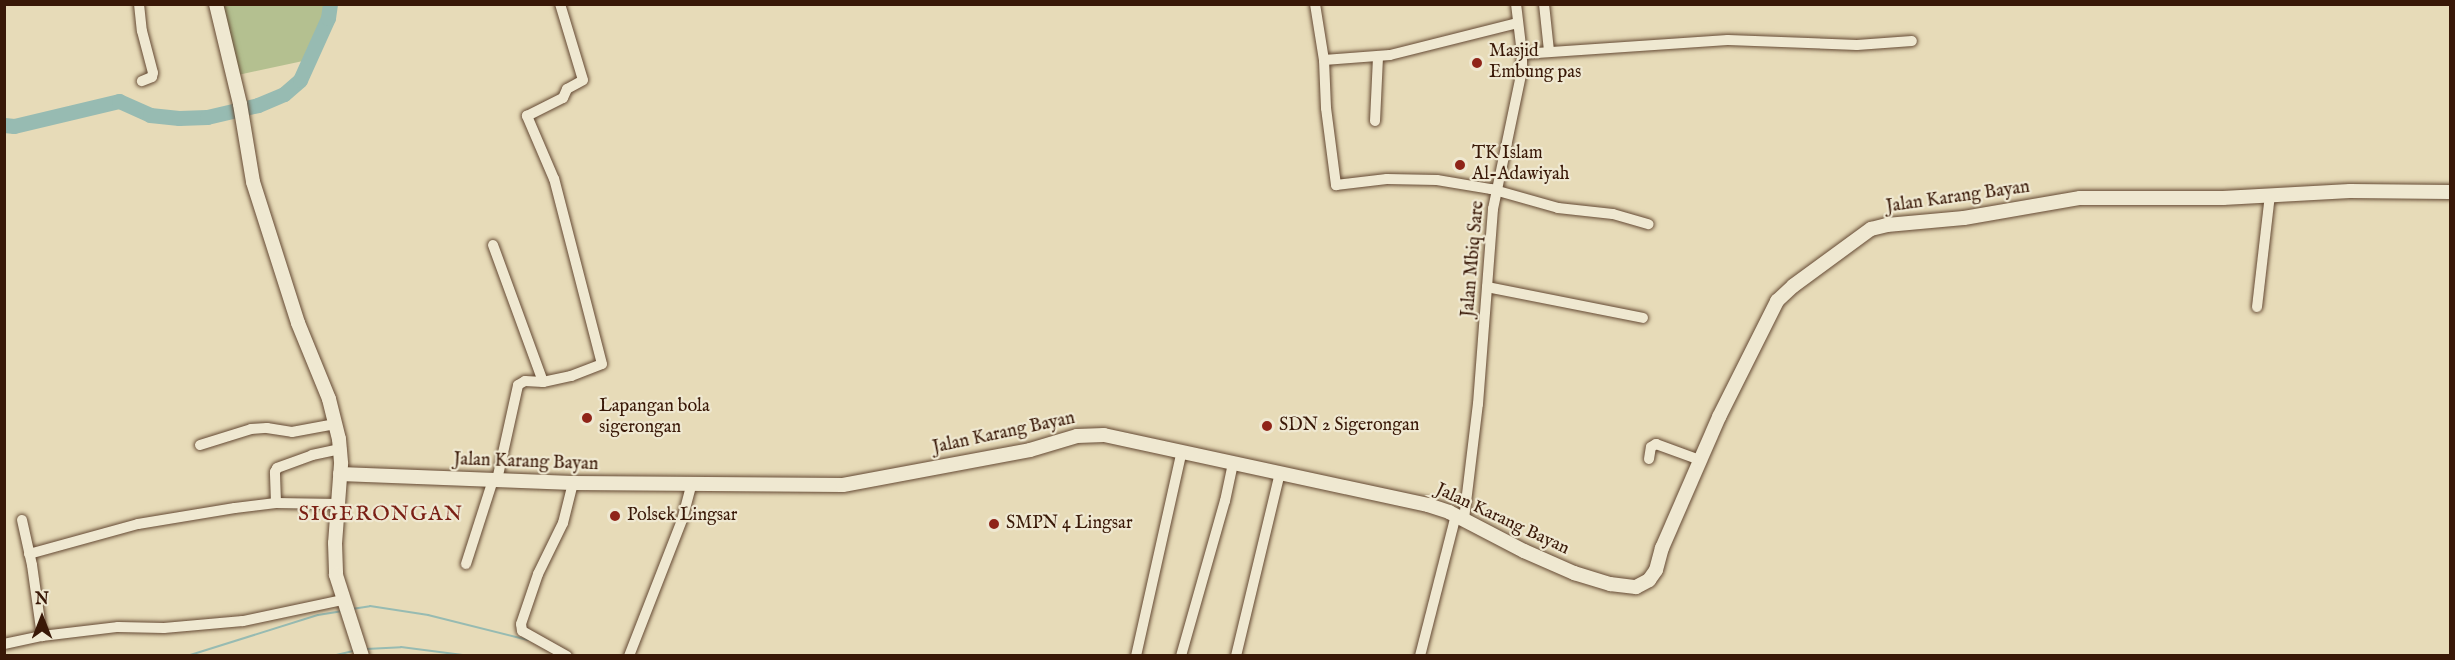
<!DOCTYPE html>
<html>
<head>
<meta charset="utf-8">
<style>
	body { margin:0 }
	#map { position:relative; width:2455px; height:660px; overflow:hidden; background:#e7dbb8; font-family:"IM FELL English",serif }
	div>[style] { position:absolute }
	.green>* { inset:0; background:#b4c090 }
	.stream>* { height:2px; margin:-1px; padding:0 1px; transform-origin:1px; border-radius:1px; background:#97bbb2 }
	.river>* { height:15px; margin:-7.5px; padding:0 7.5px; transform-origin:7.5px; border-radius:7.5px; background:#97bbb2 }
	.roads { filter:drop-shadow(0 0 2px #644933) drop-shadow(0 0 2px #644933) }
	.minor>* { height:10px; margin:-5px; padding:0 5px; transform-origin:5px; border-radius:5px; background:#efe8d1 }
	.tertiary>* { height:14px; margin:-7px; padding:0 7px; transform-origin:7px; border-radius:7px; background:#efe8d1 }
	.dots>* { width:16px; height:16px; translate:-50% -50%; box-sizing:border-box; border:3px solid #efe8d1; border-radius:50% }
	span { translate:-50% -50%; white-space:nowrap; text-align:center; line-height:1.15; -webkit-text-stroke:4.5px #efe8d1; paint-order:stroke }
	.poi-label { font-size:18px; color:#391807 }
	.left { translate:0 -50%; text-align:left }
	.street-label { font-size:18px; color:#391807 }
	.quarter-label { font-size:21px; color:#7a1f14; letter-spacing:1.5px }
	.frame { position:absolute; inset:0; border:6px solid #391807; pointer-events:none }
	.north { position:absolute; left:12px; top:588px; width:60px; height:60px; -webkit-text-stroke:4px #efe8d1; paint-order:stroke; rotate:0deg; font-size:16px; font-weight:700; line-height:24px; text-align:center; color:#391807 }
	.north::after { content:''; display:block; margin:auto; width:21px; height:27px; background:#391807; clip-path:polygon(50% 0,100% 100%,50% 72%,0 100%) }
</style>
</head>
<body>
<div id="map">
	<div class="green">
		<div style="clip-path:polygon(222px 5px,325px 5px,324px 18px,303px 61px,238px 75px)"></div>
	</div>
	<div class="stream">
		<div style="left:352px;top:609px;width:18px;rotate:-9deg"></div>
		<div style="left:370px;top:606px;width:59px;rotate:8.8deg"></div>
		<div style="left:428px;top:615px;width:103px;rotate:14deg"></div>
		<div style="left:366px;top:649px;width:35px;rotate:-3deg"></div>
		<div style="left:401px;top:647px;width:70px;rotate:7.4deg"></div>
		<div style="left:187px;top:656px;width:137px;rotate:-17.4deg"></div>
		<div style="left:318px;top:615px;width:25px;rotate:-9deg"></div>
		<div style="left:332px;top:656px;width:23px;rotate:-13deg"></div>
	</div>
	<div class="river">
		<div style="left:4px;top:125px;width:10px;rotate:6deg"></div>
		<div style="left:14px;top:126px;width:108px;rotate:-13.4deg"></div>
		<div style="left:119px;top:101px;width:34px;rotate:24deg"></div>
		<div style="left:150px;top:115px;width:29px;rotate:6deg"></div>
		<div style="left:179px;top:118px;width:28px;rotate:-2deg"></div>
		<div style="left:207px;top:117px;width:52px;rotate:-13.2deg"></div>
		<div style="left:258px;top:105px;width:28px;rotate:-23deg"></div>
		<div style="left:284px;top:94px;width:21px;rotate:-41deg"></div>
		<div style="left:300px;top:80px;width:68px;rotate:-65.7deg"></div>
		<div style="left:328px;top:18px;width:14px;rotate:-82deg"></div>
	</div>
	<div class="roads">
		<div class="minor">
			<div style="left:139px;top:4px;width:27px;rotate:84deg"></div>
			<div style="left:142px;top:31px;width:43px;rotate:75.3deg"></div>
			<div style="left:153px;top:73px;width:4px;rotate:104deg"></div>
			<div style="left:152px;top:77px;width:11px;rotate:158deg"></div>
			<div style="left:1315px;top:4px;width:57px;rotate:80.9deg"></div>
			<div style="left:1324px;top:60px;width:66px;rotate:-4.3deg"></div>
			<div style="left:1390px;top:55px;width:131px;rotate:-14.1deg"></div>
			<div style="left:1544px;top:4px;width:47px;rotate:83.9deg"></div>
			<div style="left:1522px;top:54px;width:206px;rotate:-3.9deg"></div>
			<div style="left:1728px;top:40px;width:129px;rotate:2.2deg"></div>
			<div style="left:1857px;top:45px;width:55px;rotate:-4.2deg"></div>
			<div style="left:1324px;top:60px;width:48px;rotate:87.6deg"></div>
			<div style="left:1326px;top:108px;width:78px;rotate:82.6deg"></div>
			<div style="left:1336px;top:185px;width:51px;rotate:-6.7deg"></div>
			<div style="left:1387px;top:179px;width:50px;rotate:1.1deg"></div>
			<div style="left:1437px;top:180px;width:55px;rotate:9.5deg"></div>
			<div style="left:1491px;top:189px;width:70px;rotate:15.8deg"></div>
			<div style="left:1558px;top:208px;width:55px;rotate:6.2deg"></div>
			<div style="left:1613px;top:214px;width:37px;rotate:16deg"></div>
			<div style="left:1375px;top:121px;width:64px;rotate:-87.3deg"></div>
			<div style="left:493px;top:245px;width:146px;rotate:69.9deg"></div>
			<div style="left:1487px;top:287px;width:159px;rotate:11.2deg"></div>
			<div style="left:2257px;top:307px;width:113px;rotate:-83.4deg"></div>
			<div style="left:200px;top:445px;width:53px;rotate:-17.4deg"></div>
			<div style="left:251px;top:429px;width:16px;rotate:-4deg"></div>
			<div style="left:267px;top:428px;width:25px;rotate:9deg"></div>
			<div style="left:292px;top:432px;width:44px;rotate:-10.5deg"></div>
			<div style="left:1649px;top:459px;width:12px;rotate:-81deg"></div>
			<div style="left:1651px;top:447px;width:6px;rotate:-31deg"></div>
			<div style="left:1656px;top:444px;width:47px;rotate:20deg"></div>
			<div style="left:497px;top:480px;width:97px;rotate:-77.5deg"></div>
			<div style="left:518px;top:385px;width:8px;rotate:-30deg"></div>
			<div style="left:525px;top:381px;width:18px;rotate:3deg"></div>
			<div style="left:543px;top:382px;width:29px;rotate:-12deg"></div>
			<div style="left:571px;top:376px;width:33px;rotate:-21deg"></div>
			<div style="left:602px;top:364px;width:191px;rotate:-104.5deg"></div>
			<div style="left:554px;top:179px;width:69px;rotate:-113.2deg"></div>
			<div style="left:527px;top:116px;width:40px;rotate:-26.6deg"></div>
			<div style="left:563px;top:98px;width:10px;rotate:-66deg"></div>
			<div style="left:567px;top:89px;width:18px;rotate:-29deg"></div>
			<div style="left:583px;top:80px;width:79px;rotate:-106.8deg"></div>
			<div style="left:276px;top:503px;width:31px;rotate:-92deg"></div>
			<div style="left:275px;top:472px;width:4px;rotate:-63deg"></div>
			<div style="left:277px;top:468px;width:37px;rotate:-20deg"></div>
			<div style="left:312px;top:455px;width:30px;rotate:-12deg"></div>
			<div style="left:1464px;top:519px;width:116px;rotate:-83.1deg"></div>
			<div style="left:1478px;top:404px;width:196px;rotate:-85.6deg"></div>
			<div style="left:1493px;top:209px;width:142px;rotate:-78.2deg"></div>
			<div style="left:1522px;top:70px;width:16px;rotate:-90deg"></div>
			<div style="left:1522px;top:54px;width:50px;rotate:-96.8deg"></div>
			<div style="left:22px;top:520px;width:46px;rotate:77.5deg"></div>
			<div style="left:32px;top:565px;width:72px;rotate:82deg"></div>
			<div style="left:29px;top:554px;width:113px;rotate:-15.4deg"></div>
			<div style="left:138px;top:524px;width:98px;rotate:-9.4deg"></div>
			<div style="left:235px;top:508px;width:41px;rotate:-7deg"></div>
			<div style="left:276px;top:503px;width:62px;rotate:0.9deg"></div>
			<div style="left:466px;top:564px;width:88px;rotate:-72.2deg"></div>
			<div style="left:4px;top:644px;width:39px;rotate:-12deg"></div>
			<div style="left:42px;top:636px;width:77px;rotate:-6.8deg"></div>
			<div style="left:118px;top:627px;width:46px;rotate:1.2deg"></div>
			<div style="left:164px;top:628px;width:79px;rotate:-5.1deg"></div>
			<div style="left:243px;top:621px;width:102px;rotate:-11.9deg"></div>
			<div style="left:567px;top:656px;width:51px;rotate:-150.9deg"></div>
			<div style="left:522px;top:631px;width:7px;rotate:-98deg"></div>
			<div style="left:521px;top:624px;width:53px;rotate:-71.2deg"></div>
			<div style="left:538px;top:574px;width:57px;rotate:-63.9deg"></div>
			<div style="left:563px;top:523px;width:41px;rotate:-76deg"></div>
			<div style="left:629px;top:656px;width:146px;rotate:-68.7deg"></div>
			<div style="left:682px;top:520px;width:38px;rotate:-75deg"></div>
			<div style="left:1136px;top:656px;width:210px;rotate:-77.4deg"></div>
			<div style="left:1181px;top:656px;width:161px;rotate:-74.2deg"></div>
			<div style="left:1225px;top:501px;width:39px;rotate:-78deg"></div>
			<div style="left:1236px;top:656px;width:188px;rotate:-76.5deg"></div>
			<div style="left:1420px;top:656px;width:146px;rotate:-75.7deg"></div>
		</div>
		<div class="tertiary">
			<div style="left:216px;top:4px;width:103px;rotate:76.5deg"></div>
			<div style="left:240px;top:104px;width:79px;rotate:80.5deg"></div>
			<div style="left:253px;top:182px;width:148px;rotate:72.3deg"></div>
			<div style="left:298px;top:323px;width:82px;rotate:67.8deg"></div>
			<div style="left:329px;top:399px;width:41px;rotate:76deg"></div>
			<div style="left:339px;top:439px;width:25px;rotate:85deg"></div>
			<div style="left:341px;top:464px;width:79px;rotate:94.3deg"></div>
			<div style="left:335px;top:543px;width:32px;rotate:88deg"></div>
			<div style="left:336px;top:575px;width:85px;rotate:72.2deg"></div>
			<div style="left:340px;top:474px;width:233px;rotate:2.2deg"></div>
			<div style="left:573px;top:483px;width:270px;rotate:0.4deg"></div>
			<div style="left:843px;top:485px;width:190px;rotate:-10.6deg"></div>
			<div style="left:1030px;top:450px;width:49px;rotate:-16.6deg"></div>
			<div style="left:1077px;top:436px;width:27px;rotate:-2deg"></div>
			<div style="left:1104px;top:435px;width:331px;rotate:12.2deg"></div>
			<div style="left:1428px;top:505px;width:22px;rotate:18deg"></div>
			<div style="left:1449px;top:512px;width:85px;rotate:27.5deg"></div>
			<div style="left:1524px;top:551px;width:55px;rotate:23.7deg"></div>
			<div style="left:1574px;top:573px;width:38px;rotate:17deg"></div>
			<div style="left:1610px;top:584px;width:26px;rotate:7deg"></div>
			<div style="left:1636px;top:587px;width:15px;rotate:-28deg"></div>
			<div style="left:1649px;top:580px;width:12px;rotate:-55deg"></div>
			<div style="left:1656px;top:570px;width:23px;rotate:-75deg"></div>
			<div style="left:1662px;top:548px;width:143px;rotate:-66.5deg"></div>
			<div style="left:1719px;top:417px;width:130px;rotate:-63.4deg"></div>
			<div style="left:1777px;top:301px;width:22px;rotate:-43deg"></div>
			<div style="left:1793px;top:286px;width:97px;rotate:-36.2deg"></div>
			<div style="left:1871px;top:229px;width:16px;rotate:-14deg"></div>
			<div style="left:1887px;top:225px;width:77px;rotate:-5.2deg"></div>
			<div style="left:1964px;top:218px;width:118px;rotate:-9.8deg"></div>
			<div style="left:2080px;top:198px;width:143px"></div>
			<div style="left:2223px;top:198px;width:127px;rotate:-3.2deg"></div>
			<div style="left:2350px;top:191px;width:100px;rotate:0.6deg"></div>
		</div>
	</div>
	<div class="dots">
		<div style="left:1477px;top:63px;background:#8f2418"></div>
		<div style="left:1460px;top:165px;background:#8f2418"></div>
		<div style="left:587px;top:418px;background:#8f2418"></div>
		<div style="left:1267px;top:426px;background:#8f2418"></div>
		<div style="left:615px;top:516px;background:#8f2418"></div>
		<div style="left:994px;top:524px;background:#8f2418"></div>
	</div>
	<div class="poi-label">
		<span class="left" style="left:1489px;top:63px">Masjid<br>Embung pas</span>
		<span class="left" style="left:1472px;top:165px">TK Islam<br>Al-Adawiyah</span>
		<span class="left" style="left:599px;top:418px">Lapangan bola<br>sigerongan</span>
		<span class="left" style="left:1279px;top:426px">SDN 2 Sigerongan</span>
		<span class="left" style="left:627px;top:516px">Polsek Lingsar</span>
		<span class="left" style="left:1006px;top:524px">SMPN 4 Lingsar</span>
	</div>
	<div class="street-label">
		<span style="left:1958px;top:198px;rotate:-8deg">Jalan Karang Bayan</span>
		<span style="left:1474px;top:259px;rotate:-85deg">Jalan Mbiq Sare</span>
		<span style="left:1004px;top:434px;rotate:-12deg">Jalan Karang Bayan</span>
		<span style="left:526px;top:463px;rotate:2deg">Jalan Karang Bayan</span>
		<span style="left:1502px;top:520px;rotate:25deg">Jalan Karang Bayan</span>
	</div>
	<div class="quarter-label">
		<span style="left:381px;top:515px">SIGERONGAN</span>
	</div>
	<div class="frame"></div>
	<div class="north">N</div>
</div>
</body>
</html>
